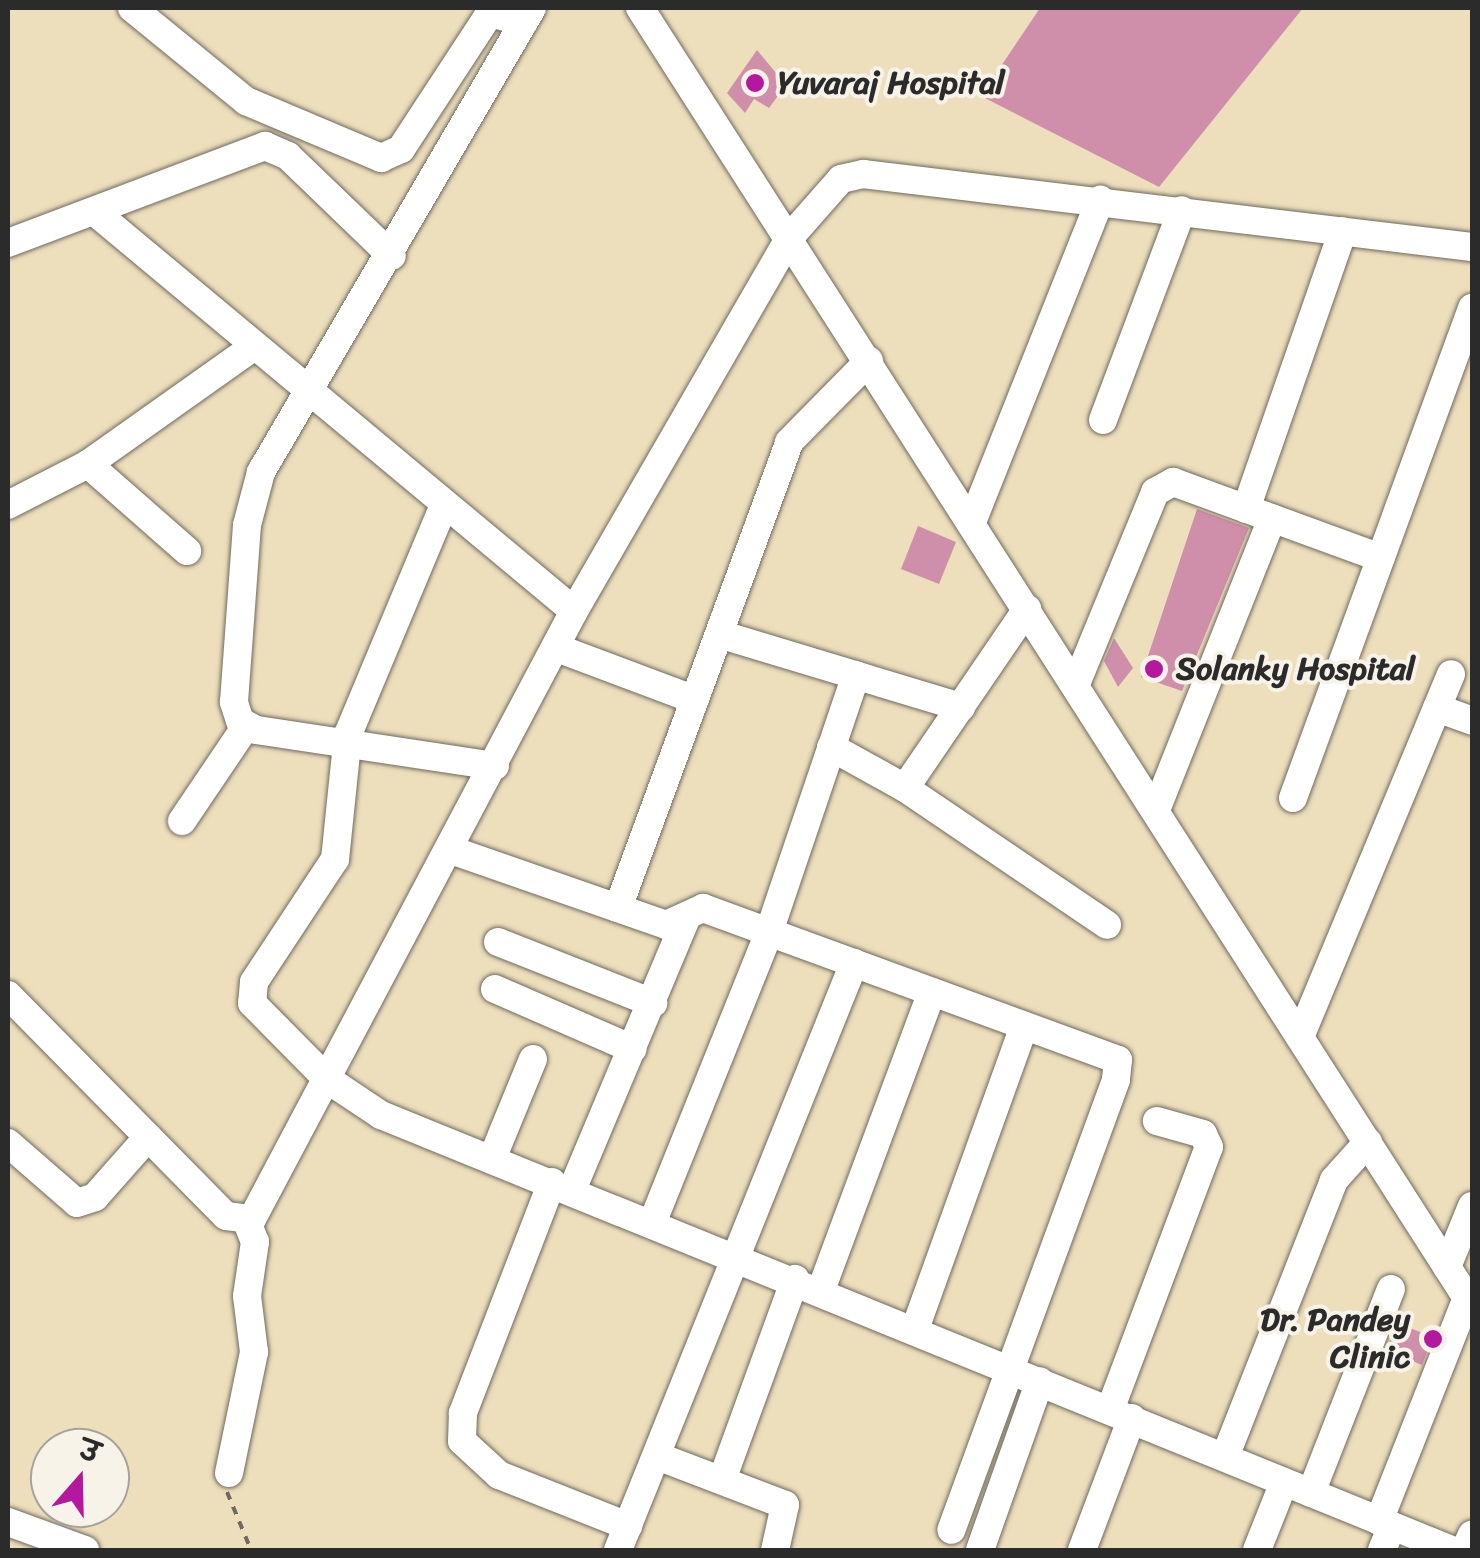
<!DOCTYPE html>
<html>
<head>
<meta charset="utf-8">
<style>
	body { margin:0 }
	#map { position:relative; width:1480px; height:1558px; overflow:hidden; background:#eddebc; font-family:Sriracha,"Playpen Sans Deva",sans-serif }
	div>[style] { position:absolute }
	.building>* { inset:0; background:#cf8fab }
	.path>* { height:4px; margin-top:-2px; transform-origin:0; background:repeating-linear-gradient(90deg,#6f6a5e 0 8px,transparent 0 16px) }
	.roads { filter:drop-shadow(0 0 2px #6f6a5e) drop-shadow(0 0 2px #6f6a5e) }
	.minor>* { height:28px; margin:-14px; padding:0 14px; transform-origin:14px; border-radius:14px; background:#fff }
	.dots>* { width:28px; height:28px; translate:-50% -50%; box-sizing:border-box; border:5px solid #f7f3e8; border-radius:50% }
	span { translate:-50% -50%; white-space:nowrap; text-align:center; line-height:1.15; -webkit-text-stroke:8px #f7f3e8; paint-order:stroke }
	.poi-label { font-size:32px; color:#2b2b2b; font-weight:700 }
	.left { translate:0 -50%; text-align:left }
	.right { translate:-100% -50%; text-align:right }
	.frame { position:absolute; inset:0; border:10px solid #2b2b2b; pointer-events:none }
	.north { position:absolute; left:30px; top:1428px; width:100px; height:100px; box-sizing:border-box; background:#f7f3e8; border:2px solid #a5a39c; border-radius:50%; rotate:20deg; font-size:28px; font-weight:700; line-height:40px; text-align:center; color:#2b2b2b }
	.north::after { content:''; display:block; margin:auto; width:35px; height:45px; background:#b5179e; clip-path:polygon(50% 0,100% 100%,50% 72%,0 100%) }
</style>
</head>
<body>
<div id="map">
	<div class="building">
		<div style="clip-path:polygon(1040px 8px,1303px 8px,1159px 187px,981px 96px)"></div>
		<div style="clip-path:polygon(757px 50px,786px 85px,769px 108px,754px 99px,745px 113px,727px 93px)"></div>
		<div style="clip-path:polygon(1197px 509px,1249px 528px,1182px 691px,1141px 677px)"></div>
		<div style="clip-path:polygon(918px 526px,956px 542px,939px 584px,901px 569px)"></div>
		<div style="clip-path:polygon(1114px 638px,1133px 668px,1118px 687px,1104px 661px)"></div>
		<div style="clip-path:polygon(1397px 1323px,1433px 1337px,1422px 1365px,1386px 1350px)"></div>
	</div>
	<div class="path">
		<div style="left:227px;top:1492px;width:63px;rotate:67.5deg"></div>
	</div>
	<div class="roads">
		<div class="minor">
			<div style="left:132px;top:8px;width:147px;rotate:39.2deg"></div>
			<div style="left:246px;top:101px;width:147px;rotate:22.9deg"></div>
			<div style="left:381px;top:158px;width:22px;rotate:-24deg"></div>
			<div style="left:401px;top:149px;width:163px;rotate:-56.8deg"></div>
			<div style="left:490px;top:13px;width:35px;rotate:15deg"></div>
			<div style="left:640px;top:8px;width:1542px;rotate:57.34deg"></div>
			<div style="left:95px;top:212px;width:623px;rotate:39.79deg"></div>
			<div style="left:8px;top:243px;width:275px;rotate:-20.7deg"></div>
			<div style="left:265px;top:146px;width:25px;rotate:23deg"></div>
			<div style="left:288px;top:156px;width:144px;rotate:43.9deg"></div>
			<div style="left:1103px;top:420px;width:224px;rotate:-69.4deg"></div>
			<div style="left:88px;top:464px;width:132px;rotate:41.3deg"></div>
			<div style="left:8px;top:505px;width:90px;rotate:-27.1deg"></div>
			<div style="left:88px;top:464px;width:202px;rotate:-35.3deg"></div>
			<div style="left:444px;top:505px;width:248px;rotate:112.7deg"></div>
			<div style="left:348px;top:734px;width:126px;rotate:95.9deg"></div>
			<div style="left:335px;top:859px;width:147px;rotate:123.4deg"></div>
			<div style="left:254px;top:982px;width:21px;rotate:95deg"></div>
			<div style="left:252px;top:1003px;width:107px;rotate:45.4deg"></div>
			<div style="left:327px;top:1079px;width:65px;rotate:33.7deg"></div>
			<div style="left:381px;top:1115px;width:1156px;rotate:22.11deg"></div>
			<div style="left:1246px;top:509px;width:294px;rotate:-70.8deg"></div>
			<div style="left:972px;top:522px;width:347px;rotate:-68.3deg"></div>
			<div style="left:719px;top:634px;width:253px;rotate:16.8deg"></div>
			<div style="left:557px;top:648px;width:147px;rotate:20.6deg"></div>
			<div style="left:1076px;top:684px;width:208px;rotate:-67.6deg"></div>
			<div style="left:1155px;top:492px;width:21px;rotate:-29deg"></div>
			<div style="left:1173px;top:482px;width:221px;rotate:20.1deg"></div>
			<div style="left:1437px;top:708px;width:37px;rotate:20deg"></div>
			<div style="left:831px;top:747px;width:85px;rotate:29deg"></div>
			<div style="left:905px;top:788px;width:244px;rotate:34.1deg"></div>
			<div style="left:495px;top:766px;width:242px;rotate:-171.4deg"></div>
			<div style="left:256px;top:730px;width:18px;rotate:-151deg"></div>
			<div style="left:240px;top:721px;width:20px;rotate:-108deg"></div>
			<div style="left:234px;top:702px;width:177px;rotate:-85.8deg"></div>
			<div style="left:247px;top:525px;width:55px;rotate:-75.2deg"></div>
			<div style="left:261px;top:472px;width:537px;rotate:-59.71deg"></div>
			<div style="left:905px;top:788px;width:217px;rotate:-55.7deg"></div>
			<div style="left:1293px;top:798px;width:522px;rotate:-69.93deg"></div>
			<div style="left:1156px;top:810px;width:314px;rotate:-68.3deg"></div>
			<div style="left:182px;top:821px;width:115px;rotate:-56deg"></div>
			<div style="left:451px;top:850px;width:228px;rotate:19.2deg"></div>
			<div style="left:666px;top:925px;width:41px;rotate:-24.7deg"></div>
			<div style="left:703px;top:908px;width:442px;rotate:20.1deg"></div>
			<div style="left:1118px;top:1060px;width:20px;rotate:96deg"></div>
			<div style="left:1116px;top:1080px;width:479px;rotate:110.1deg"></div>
			<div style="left:618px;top:908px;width:496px;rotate:-69.8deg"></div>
			<div style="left:789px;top:442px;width:114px;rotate:-45.4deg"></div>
			<div style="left:498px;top:942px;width:167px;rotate:21.5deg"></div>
			<div style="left:495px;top:989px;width:150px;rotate:23.5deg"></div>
			<div style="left:8px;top:995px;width:310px;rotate:45.4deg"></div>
			<div style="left:226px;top:1216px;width:26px;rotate:7deg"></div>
			<div style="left:252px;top:1219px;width:688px;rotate:-62.09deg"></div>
			<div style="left:574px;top:611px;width:432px;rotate:-60deg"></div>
			<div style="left:790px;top:237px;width:77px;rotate:-48.7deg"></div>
			<div style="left:841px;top:179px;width:23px;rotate:-13deg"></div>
			<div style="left:863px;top:174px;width:613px;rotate:6.84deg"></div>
			<div style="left:1300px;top:1037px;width:393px;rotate:-67.4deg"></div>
			<div style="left:8px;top:1143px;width:91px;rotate:41deg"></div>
			<div style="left:77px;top:1203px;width:19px;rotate:-18deg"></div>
			<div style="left:95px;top:1197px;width:80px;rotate:-48.5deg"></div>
			<div style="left:492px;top:1159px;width:108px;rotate:-67.7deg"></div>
			<div style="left:552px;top:1182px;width:248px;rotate:111.1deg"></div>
			<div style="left:463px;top:1413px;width:28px;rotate:92deg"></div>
			<div style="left:462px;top:1441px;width:50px;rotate:42.6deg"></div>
			<div style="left:499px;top:1475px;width:139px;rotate:21.6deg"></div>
			<div style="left:572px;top:1190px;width:296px;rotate:-67.2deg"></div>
			<div style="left:653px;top:1221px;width:311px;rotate:-68.1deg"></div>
			<div style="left:769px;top:932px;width:271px;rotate:-71.3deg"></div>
			<div style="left:1447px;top:1267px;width:66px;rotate:-67.7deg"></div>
			<div style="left:821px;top:1290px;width:318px;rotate:-69.6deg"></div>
			<div style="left:915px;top:1329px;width:322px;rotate:-70.2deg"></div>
			<div style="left:1110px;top:1410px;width:281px;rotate:-69.4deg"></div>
			<div style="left:1209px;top:1147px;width:14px;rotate:-115deg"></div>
			<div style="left:1203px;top:1134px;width:48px;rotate:-164.2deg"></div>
			<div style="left:657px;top:1456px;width:137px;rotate:20.9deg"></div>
			<div style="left:785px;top:1505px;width:46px;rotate:102.5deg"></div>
			<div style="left:1225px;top:1457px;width:298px;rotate:-68.5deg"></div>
			<div style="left:1334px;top:1180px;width:51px;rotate:-48.2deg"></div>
			<div style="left:229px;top:1473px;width:124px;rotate:-78.3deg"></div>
			<div style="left:254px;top:1352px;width:56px;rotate:-97.1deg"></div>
			<div style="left:247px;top:1296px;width:55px;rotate:-81.6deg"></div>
			<div style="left:255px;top:1242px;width:22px;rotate:-112deg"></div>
			<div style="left:722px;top:1480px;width:214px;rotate:-70deg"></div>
			<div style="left:1311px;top:1493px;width:219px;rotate:-68.6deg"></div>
			<div style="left:1379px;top:1521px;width:240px;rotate:-68.5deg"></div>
			<div style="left:8px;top:1522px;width:82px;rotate:20deg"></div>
			<div style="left:618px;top:1550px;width:633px;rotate:-68.1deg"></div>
			<div style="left:980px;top:1550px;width:179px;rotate:-70.5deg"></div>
			<div style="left:1082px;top:1550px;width:141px;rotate:-69.3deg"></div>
			<div style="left:1257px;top:1550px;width:73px;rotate:-68.3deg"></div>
			<div style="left:1382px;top:1550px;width:26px;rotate:-67deg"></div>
			<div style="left:1465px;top:1550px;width:17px;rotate:-66deg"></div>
		</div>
	</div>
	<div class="dots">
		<div style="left:755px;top:83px;background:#b5179e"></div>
		<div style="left:1154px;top:669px;background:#b5179e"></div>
		<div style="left:1433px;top:1339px;background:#b5179e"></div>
	</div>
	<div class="poi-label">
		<span class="left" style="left:778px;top:83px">Yuvaraj Hospital</span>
		<span class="left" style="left:1176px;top:669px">Solanky Hospital</span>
		<span class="right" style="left:1410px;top:1339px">Dr. Pandey<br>Clinic</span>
	</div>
	<div class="frame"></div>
	<div class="north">उ</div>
</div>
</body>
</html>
